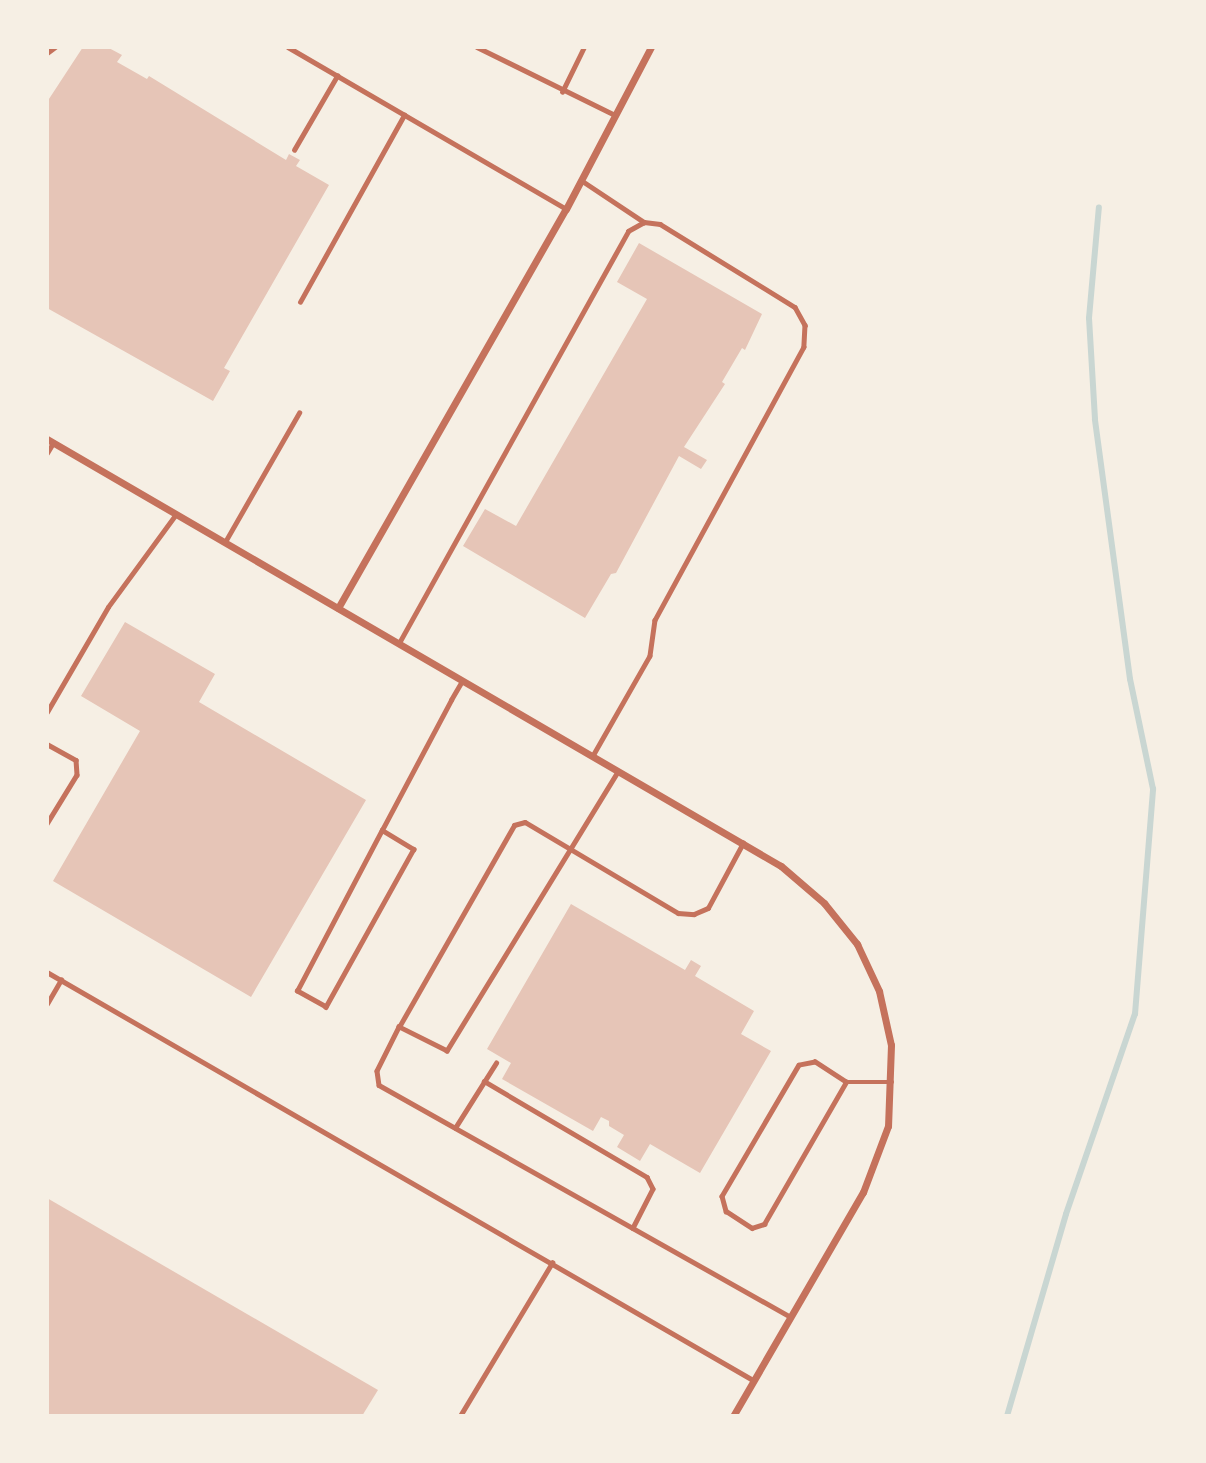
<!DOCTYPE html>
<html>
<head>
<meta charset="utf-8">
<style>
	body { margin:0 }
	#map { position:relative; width:1206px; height:1463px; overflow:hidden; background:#f6efe4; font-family:Cabin,sans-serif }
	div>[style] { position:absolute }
	.stream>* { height:6px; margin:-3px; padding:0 3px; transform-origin:3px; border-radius:3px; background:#c9d6d2 }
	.building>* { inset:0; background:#e6c5b7 }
	.service>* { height:4.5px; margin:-2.25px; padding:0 2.25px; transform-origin:2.25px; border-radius:2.25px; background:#c5725c }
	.minor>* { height:7px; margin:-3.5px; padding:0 3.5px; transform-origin:3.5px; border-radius:3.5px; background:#c5725c }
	span { translate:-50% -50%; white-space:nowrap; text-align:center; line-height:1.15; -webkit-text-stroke:5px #f6efe4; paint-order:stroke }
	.frame { position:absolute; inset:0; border:49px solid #f6efe4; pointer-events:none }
</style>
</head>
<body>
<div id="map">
	<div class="stream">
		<div style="left:1007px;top:1416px;width:210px;rotate:-73.7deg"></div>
		<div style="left:1066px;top:1214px;width:212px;rotate:-71deg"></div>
		<div style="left:1135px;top:1014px;width:226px;rotate:-85.4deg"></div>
		<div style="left:1153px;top:789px;width:112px;rotate:-101.8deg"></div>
		<div style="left:1130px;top:679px;width:262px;rotate:-97.7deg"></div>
		<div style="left:1095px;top:419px;width:101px;rotate:-93.4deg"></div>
		<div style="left:1089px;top:318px;width:111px;rotate:-84.9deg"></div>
	</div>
	<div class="building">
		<div style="clip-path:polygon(83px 47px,107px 47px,122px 55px,117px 62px,147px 79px,149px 76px,286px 160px,289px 154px,300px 160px,296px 166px,329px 185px,224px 368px,230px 371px,213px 401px,47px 308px,47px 102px)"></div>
		<div style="clip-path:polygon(639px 243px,762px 314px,745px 350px,742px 348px,722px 382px,725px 384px,684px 447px,707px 460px,701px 469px,679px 456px,616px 573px,611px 574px,585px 618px,463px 546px,485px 509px,516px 526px,647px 299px,617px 282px)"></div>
		<div style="clip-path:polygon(125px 622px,215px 674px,199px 702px,366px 800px,251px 997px,53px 881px,140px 731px,81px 696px)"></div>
		<div style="clip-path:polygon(571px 904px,685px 970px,691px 960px,701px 966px,695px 976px,754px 1011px,741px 1034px,771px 1051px,700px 1173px,650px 1144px,640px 1161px,617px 1147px,624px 1135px,609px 1126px,609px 1121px,601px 1117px,593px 1131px,502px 1079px,511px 1063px,487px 1049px)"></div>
		<div style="clip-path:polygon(47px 1198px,378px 1390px,362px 1416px,47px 1416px)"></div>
	</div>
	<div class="service">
		<div style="left:288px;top:47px;width:322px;rotate:30.2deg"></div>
		<div style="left:477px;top:47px;width:154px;rotate:26.2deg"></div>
		<div style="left:47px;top:53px;width:10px;rotate:-37deg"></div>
		<div style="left:562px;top:92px;width:50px;rotate:-63.9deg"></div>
		<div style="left:294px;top:150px;width:86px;rotate:-59.8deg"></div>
		<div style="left:581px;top:180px;width:76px;rotate:33.7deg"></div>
		<div style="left:300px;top:302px;width:214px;rotate:-60.9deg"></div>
		<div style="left:47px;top:453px;width:12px;rotate:-59deg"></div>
		<div style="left:225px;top:542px;width:149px;rotate:-60.2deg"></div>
		<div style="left:399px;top:643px;width:471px;rotate:-60.9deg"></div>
		<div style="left:628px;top:231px;width:18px;rotate:-29deg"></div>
		<div style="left:644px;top:222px;width:16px;rotate:7deg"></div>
		<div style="left:660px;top:224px;width:158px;rotate:31.6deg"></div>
		<div style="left:795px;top:307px;width:21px;rotate:61deg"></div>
		<div style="left:805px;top:325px;width:22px;rotate:93deg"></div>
		<div style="left:804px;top:347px;width:311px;rotate:118.6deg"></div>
		<div style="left:655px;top:620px;width:36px;rotate:98deg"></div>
		<div style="left:650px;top:656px;width:115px;rotate:119.7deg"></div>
		<div style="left:47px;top:712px;width:121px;rotate:-59.8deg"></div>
		<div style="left:108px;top:607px;width:115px;rotate:-53.8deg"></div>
		<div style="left:47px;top:744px;width:33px;rotate:29deg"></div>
		<div style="left:76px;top:760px;width:15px;rotate:86deg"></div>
		<div style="left:77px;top:775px;width:57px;rotate:121.5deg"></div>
		<div style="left:618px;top:772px;width:327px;rotate:121.5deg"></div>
		<div style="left:447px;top:1051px;width:54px;rotate:-153.4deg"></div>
		<div style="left:399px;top:1027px;width:49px;rotate:116.6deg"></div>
		<div style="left:377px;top:1071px;width:14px;rotate:82deg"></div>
		<div style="left:379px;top:1085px;width:472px;rotate:29.4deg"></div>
		<div style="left:382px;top:830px;width:37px;rotate:31deg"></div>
		<div style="left:414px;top:849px;width:181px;rotate:119.1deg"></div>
		<div style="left:326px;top:1007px;width:33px;rotate:-151deg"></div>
		<div style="left:297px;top:991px;width:182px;rotate:-62.2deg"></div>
		<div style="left:382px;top:830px;width:147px;rotate:-62deg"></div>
		<div style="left:451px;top:700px;width:22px;rotate:-60deg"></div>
		<div style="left:47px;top:972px;width:815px;rotate:30.02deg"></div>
		<div style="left:47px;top:1004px;width:28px;rotate:-60deg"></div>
		<div style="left:399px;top:1027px;width:232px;rotate:-60.3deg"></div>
		<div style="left:514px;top:825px;width:11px;rotate:-15deg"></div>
		<div style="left:525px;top:822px;width:178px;rotate:30.7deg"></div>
		<div style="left:678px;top:913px;width:16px;rotate:4deg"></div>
		<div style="left:694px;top:914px;width:15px;rotate:-23deg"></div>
		<div style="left:708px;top:908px;width:74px;rotate:-61.7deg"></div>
		<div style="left:484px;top:1081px;width:189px;rotate:30.5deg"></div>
		<div style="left:647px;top:1177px;width:13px;rotate:63deg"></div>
		<div style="left:653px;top:1189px;width:44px;rotate:117.1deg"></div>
		<div style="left:846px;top:1082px;width:37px;rotate:-147deg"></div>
		<div style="left:815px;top:1062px;width:16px;rotate:169deg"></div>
		<div style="left:799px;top:1065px;width:152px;rotate:120.4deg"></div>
		<div style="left:722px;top:1196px;width:16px;rotate:75deg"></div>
		<div style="left:726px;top:1211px;width:31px;rotate:33deg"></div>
		<div style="left:752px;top:1228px;width:13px;rotate:-18deg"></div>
		<div style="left:764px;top:1224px;width:164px;rotate:-60deg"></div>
		<div style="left:846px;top:1082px;width:46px"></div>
		<div style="left:455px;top:1128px;width:77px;rotate:-57.8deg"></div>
		<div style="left:460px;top:1416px;width:179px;rotate:-59deg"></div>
	</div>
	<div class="minor">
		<div style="left:47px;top:439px;width:849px;rotate:30.19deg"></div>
		<div style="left:781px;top:866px;width:57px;rotate:40.7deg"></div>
		<div style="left:824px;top:903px;width:53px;rotate:51.2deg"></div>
		<div style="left:857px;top:944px;width:52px;rotate:64.9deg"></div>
		<div style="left:879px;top:991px;width:55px;rotate:77.5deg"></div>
		<div style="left:891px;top:1045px;width:81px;rotate:92.1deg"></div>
		<div style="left:888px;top:1126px;width:71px;rotate:110.7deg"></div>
		<div style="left:863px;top:1192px;width:259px;rotate:120.1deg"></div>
		<div style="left:338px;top:608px;width:460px;rotate:-60.3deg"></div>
		<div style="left:566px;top:209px;width:183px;rotate:-62.3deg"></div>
	</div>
	<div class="frame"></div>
</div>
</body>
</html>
